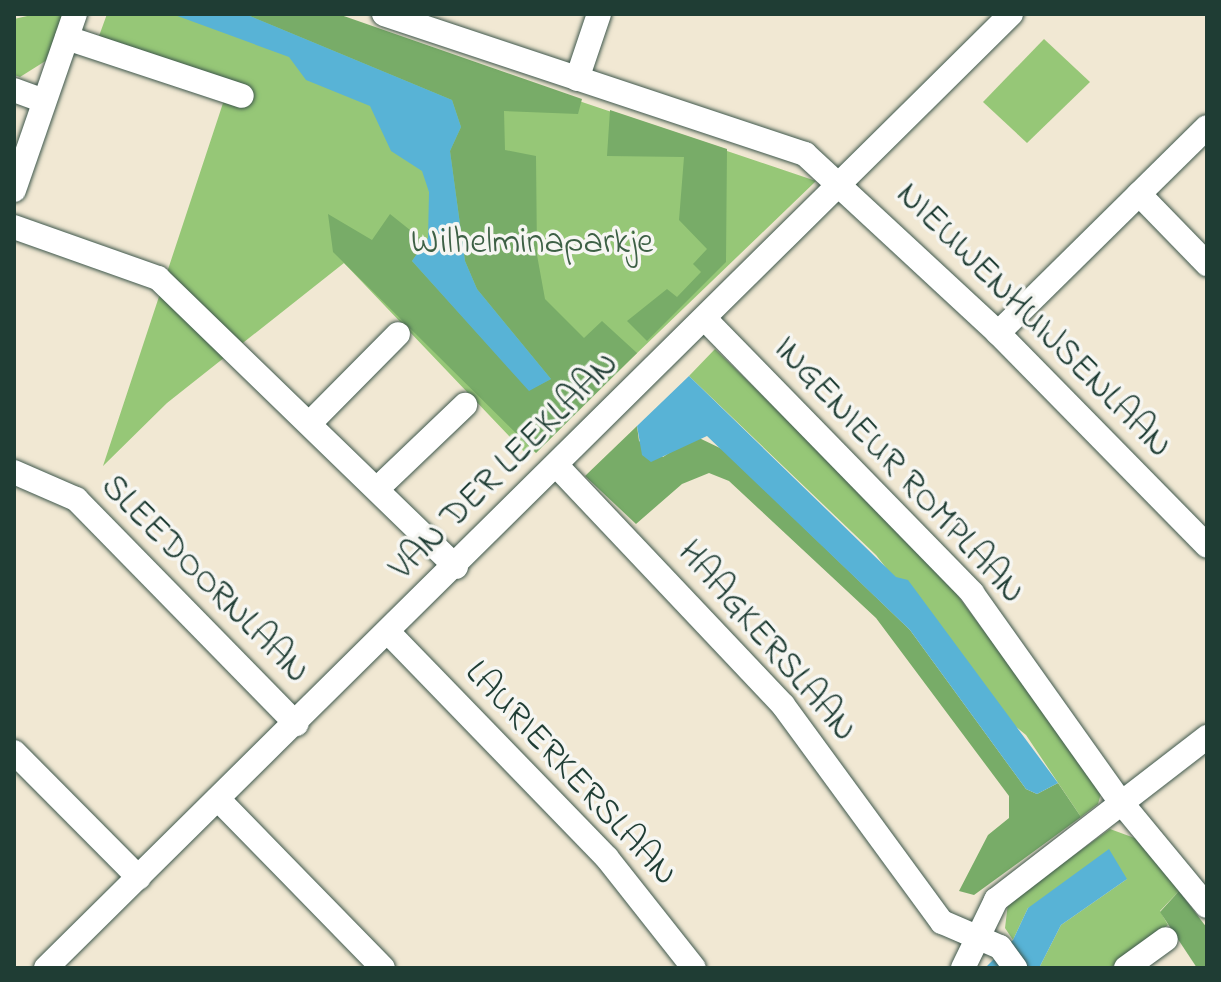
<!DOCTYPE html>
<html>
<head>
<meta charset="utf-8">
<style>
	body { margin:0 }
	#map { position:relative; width:1221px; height:982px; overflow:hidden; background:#f1e8d3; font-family:"Indie Flower",sans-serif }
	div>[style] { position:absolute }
	.green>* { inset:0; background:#96c777 }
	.forest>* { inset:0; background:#78ac68 }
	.water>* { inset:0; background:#58b3d6 }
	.roads { filter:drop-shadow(0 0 2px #3e574c) drop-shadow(0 0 2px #3e574c) }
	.minor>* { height:24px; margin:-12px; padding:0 12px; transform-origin:12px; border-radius:12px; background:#fff }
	span { translate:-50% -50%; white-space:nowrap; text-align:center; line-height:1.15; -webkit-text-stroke:7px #f6f6f2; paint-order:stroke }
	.park-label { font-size:36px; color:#3d6045 }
	.street-label { font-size:36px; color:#1f3d34 }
	.frame { position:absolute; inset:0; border:16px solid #1f3d34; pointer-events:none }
</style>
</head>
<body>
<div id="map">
	<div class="green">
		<div style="clip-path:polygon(36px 14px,63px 14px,47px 60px,20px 77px,14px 75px,14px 19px)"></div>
		<div style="clip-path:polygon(107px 14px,322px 14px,816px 181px,529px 457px,344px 263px,167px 403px,103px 466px,227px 91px,99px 36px)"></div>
		<div style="clip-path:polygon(1044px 39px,1090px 82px,1027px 143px,983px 102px)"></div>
		<div style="clip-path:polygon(715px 349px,935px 565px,1102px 790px,1098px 804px,1081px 817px,1026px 735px,1002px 715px,876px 555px,689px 376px)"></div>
		<div style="clip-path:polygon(1110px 829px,1140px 840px,1179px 891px,1160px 911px,1168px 925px,1110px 968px,1039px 968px,1061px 925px,1127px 879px,1028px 908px,1013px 940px,1005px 928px,1008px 903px)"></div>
	</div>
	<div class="forest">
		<div style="clip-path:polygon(245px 14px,338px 14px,582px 99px,578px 114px,504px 111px,505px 150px,536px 156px,537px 255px,545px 299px,584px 338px,602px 321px,637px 353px,536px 453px,333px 252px,328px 214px,372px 240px,390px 214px,425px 242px,412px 261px,529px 390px,551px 379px,477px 289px,465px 261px,450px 151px,461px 127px,452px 100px)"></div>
		<div style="clip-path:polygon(610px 110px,727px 149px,726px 262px,647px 341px,627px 321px,667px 289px,677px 297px,701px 272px,693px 264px,707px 249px,679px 220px,684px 157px,607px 156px)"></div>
		<div style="clip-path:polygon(637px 426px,639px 441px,663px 457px,695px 436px,722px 449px,910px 630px,1026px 789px,1037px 794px,1058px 783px,1081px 817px,974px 895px,959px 891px,988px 835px,1009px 818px,1009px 796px,876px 618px,729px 481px,709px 473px,682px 484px,636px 524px,585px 476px)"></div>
		<div style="clip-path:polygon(1179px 891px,1207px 928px,1207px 968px,1197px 968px,1160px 912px)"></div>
	</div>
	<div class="water">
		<div style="clip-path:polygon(172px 14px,245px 14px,452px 100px,461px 127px,450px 151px,465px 261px,477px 289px,551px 379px,529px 391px,412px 261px,428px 238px,429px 192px,422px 171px,391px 151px,370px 106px,306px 80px,289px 57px)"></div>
		<div style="clip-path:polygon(689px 376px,896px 577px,908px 580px,1058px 783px,1037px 794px,1026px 789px,910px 630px,707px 436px,651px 462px,642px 455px,637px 426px)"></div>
		<div style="clip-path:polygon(1109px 849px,1127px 879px,1061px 925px,1039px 968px,985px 968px,1013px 940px,1028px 908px)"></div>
	</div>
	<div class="roads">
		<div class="minor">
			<div style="left:384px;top:14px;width:444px;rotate:18.4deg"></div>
			<div style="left:805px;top:154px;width:263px;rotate:42.8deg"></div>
			<div style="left:998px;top:333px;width:298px;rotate:45.5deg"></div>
			<div style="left:67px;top:38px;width:184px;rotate:18.3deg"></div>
			<div style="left:577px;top:79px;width:69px;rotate:-71.3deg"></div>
			<div style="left:14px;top:90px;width:32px;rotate:20deg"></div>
			<div style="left:14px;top:190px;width:186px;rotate:-70.9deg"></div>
			<div style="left:1139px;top:194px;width:98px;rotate:45.8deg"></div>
			<div style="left:14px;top:227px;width:153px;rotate:19.5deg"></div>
			<div style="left:158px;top:278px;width:415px;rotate:44.1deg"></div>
			<div style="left:705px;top:319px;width:383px;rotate:45.7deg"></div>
			<div style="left:972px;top:593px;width:255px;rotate:54.6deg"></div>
			<div style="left:1120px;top:801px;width:136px;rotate:50.4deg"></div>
			<div style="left:998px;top:333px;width:293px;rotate:-44.6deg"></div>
			<div style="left:310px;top:423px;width:125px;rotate:-45.3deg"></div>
			<div style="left:557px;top:466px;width:329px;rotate:46.6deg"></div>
			<div style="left:783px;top:705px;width:269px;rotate:53.8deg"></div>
			<div style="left:942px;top:922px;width:63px;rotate:23.3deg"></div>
			<div style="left:1000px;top:947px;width:26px;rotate:54deg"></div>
			<div style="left:14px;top:472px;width:68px;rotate:23.5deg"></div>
			<div style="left:76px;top:499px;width:315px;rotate:45.6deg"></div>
			<div style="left:377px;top:489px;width:122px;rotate:-43.7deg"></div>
			<div style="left:389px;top:633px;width:313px;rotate:45.9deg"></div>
			<div style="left:607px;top:858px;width:140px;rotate:51.7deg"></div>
			<div style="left:14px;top:752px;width:177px;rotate:45.2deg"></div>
			<div style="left:218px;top:799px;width:236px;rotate:45.7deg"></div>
			<div style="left:46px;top:968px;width:1357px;rotate:-44.67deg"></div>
			<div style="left:963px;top:968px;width:76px;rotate:-64.1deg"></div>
			<div style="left:996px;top:900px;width:267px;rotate:-37.7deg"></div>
			<div style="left:1126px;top:968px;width:49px;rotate:-35.9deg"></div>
		</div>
	</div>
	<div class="park-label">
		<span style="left:532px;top:244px">Wilhelminaparkje</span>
	</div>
	<div class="street-label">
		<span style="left:1033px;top:321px;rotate:45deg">NIEUWENHUIJSENLAAN</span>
		<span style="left:505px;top:467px;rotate:-45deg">VAN DER LEEKLAAN</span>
		<span style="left:898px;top:471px;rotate:47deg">INGENIEUR ROMPLAAN</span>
		<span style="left:204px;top:580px;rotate:45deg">SLEEDOORNLAAN</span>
		<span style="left:766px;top:642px;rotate:49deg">HAAGKERSLAAN</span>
		<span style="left:570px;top:774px;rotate:47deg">LAURIERKERSLAAN</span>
	</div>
	<div class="frame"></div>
</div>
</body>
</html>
